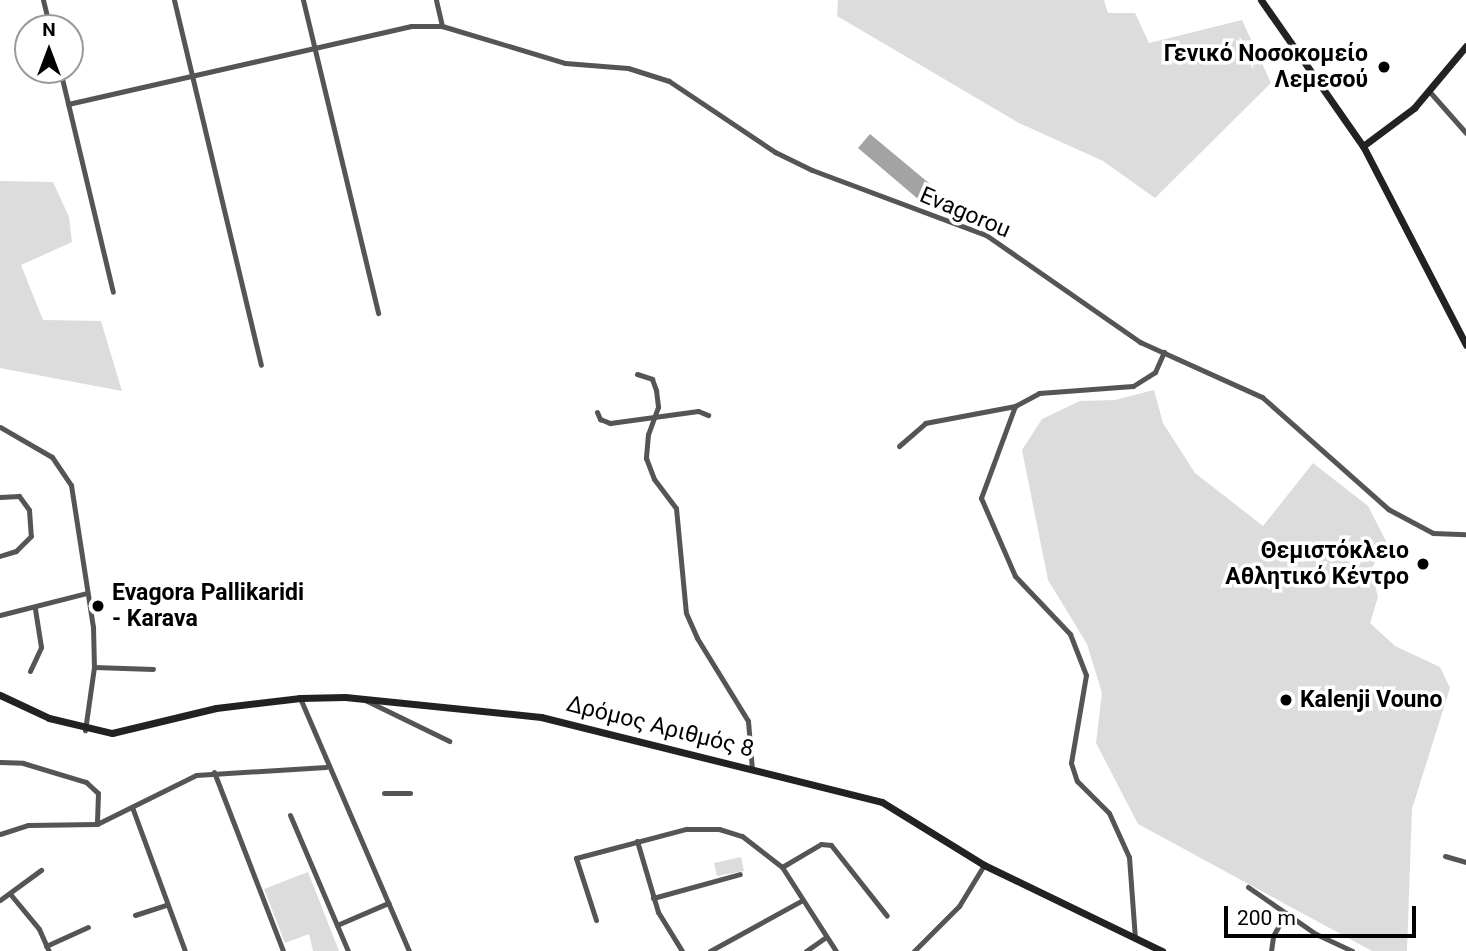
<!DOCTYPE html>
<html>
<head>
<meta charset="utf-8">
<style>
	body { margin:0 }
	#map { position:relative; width:1466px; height:951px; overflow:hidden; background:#fff; font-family:Roboto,sans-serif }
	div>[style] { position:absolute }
	.green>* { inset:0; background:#dcdcdc }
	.water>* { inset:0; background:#a3a3a3 }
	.street>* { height:5px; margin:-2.5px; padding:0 2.5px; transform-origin:2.5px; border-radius:2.5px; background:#555 }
	.secondary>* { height:7px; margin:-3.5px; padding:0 3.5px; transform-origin:3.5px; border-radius:3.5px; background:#222 }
	.dots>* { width:19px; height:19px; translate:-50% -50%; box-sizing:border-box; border:4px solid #fff; border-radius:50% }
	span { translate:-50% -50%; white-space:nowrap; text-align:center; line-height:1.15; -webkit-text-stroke:7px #fff; paint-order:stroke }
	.poi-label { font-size:23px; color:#000; font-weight:700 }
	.right { translate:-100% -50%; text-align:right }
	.left { translate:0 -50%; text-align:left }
	.street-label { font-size:23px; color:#000 }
	.north { position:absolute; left:14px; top:14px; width:70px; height:70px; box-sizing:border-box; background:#fff; border:2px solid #999; border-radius:50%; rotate:0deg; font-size:19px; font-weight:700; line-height:28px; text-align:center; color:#000 }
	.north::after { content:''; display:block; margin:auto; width:24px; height:32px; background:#000; clip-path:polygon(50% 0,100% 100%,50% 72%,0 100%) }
	.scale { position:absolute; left:1224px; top:906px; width:192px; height:32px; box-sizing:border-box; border:4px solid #000; border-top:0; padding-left:9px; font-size:21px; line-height:24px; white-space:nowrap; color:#000; -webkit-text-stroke:5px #fff; paint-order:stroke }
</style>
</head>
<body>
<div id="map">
	<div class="green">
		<div style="clip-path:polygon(838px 0,1104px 0,1108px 13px,1135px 13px,1149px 43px,1242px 20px,1271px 83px,1155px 198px,1103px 161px,1019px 123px,837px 16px)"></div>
		<div style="clip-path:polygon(0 181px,53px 182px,69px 217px,72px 242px,21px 265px,43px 320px,101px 321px,122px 391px,0 368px)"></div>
		<div style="clip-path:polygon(1154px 390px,1163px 423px,1195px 473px,1263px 526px,1313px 463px,1368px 506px,1386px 541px,1371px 570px,1378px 597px,1370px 623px,1395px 646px,1440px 667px,1450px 688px,1412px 809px,1407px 951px,1372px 951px,1138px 824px,1096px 743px,1102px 693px,1087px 644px,1048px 580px,1022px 450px,1042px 419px,1080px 401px,1115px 400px)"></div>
		<div style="clip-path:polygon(741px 857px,744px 871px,717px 876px,714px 863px)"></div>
		<div style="clip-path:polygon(308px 872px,339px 951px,313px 951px,309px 934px,285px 943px,264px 889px)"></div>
	</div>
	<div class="water">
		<div style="clip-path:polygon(870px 134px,930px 184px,918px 199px,858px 148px)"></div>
	</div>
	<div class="street">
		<div style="left:43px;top:0;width:29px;rotate:76deg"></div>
		<div style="left:174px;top:0;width:375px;rotate:76.6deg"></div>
		<div style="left:303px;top:0;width:322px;rotate:76.5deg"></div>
		<div style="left:436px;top:0;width:27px;rotate:77deg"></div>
		<div style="left:60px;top:70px;width:228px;rotate:76.6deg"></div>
		<div style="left:1429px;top:91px;width:56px;rotate:48.6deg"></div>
		<div style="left:68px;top:104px;width:352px;rotate:-12.8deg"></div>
		<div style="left:411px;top:26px;width:31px"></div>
		<div style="left:442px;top:26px;width:128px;rotate:16.7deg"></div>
		<div style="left:565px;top:63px;width:63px;rotate:4.5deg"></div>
		<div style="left:628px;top:68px;width:43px;rotate:17.6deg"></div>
		<div style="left:669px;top:81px;width:128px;rotate:33.8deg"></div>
		<div style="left:775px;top:152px;width:41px;rotate:25.9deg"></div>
		<div style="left:812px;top:170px;width:186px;rotate:20.5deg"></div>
		<div style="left:986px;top:235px;width:188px;rotate:34.8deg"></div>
		<div style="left:1140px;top:342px;width:134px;rotate:24.3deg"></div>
		<div style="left:1262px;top:397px;width:169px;rotate:41.6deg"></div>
		<div style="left:1388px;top:509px;width:51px;rotate:28.1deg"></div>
		<div style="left:1433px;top:533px;width:33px;rotate:2deg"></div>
		<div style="left:637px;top:374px;width:16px;rotate:18deg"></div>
		<div style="left:652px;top:379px;width:12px;rotate:70deg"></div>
		<div style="left:656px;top:390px;width:17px;rotate:83deg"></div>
		<div style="left:658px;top:407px;width:29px;rotate:110deg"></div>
		<div style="left:648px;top:434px;width:24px;rotate:95deg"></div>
		<div style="left:646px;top:458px;width:22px;rotate:69deg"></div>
		<div style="left:654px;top:479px;width:36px;rotate:53deg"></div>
		<div style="left:676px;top:508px;width:105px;rotate:84.6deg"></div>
		<div style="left:686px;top:613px;width:27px;rotate:66deg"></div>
		<div style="left:697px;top:638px;width:97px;rotate:58.4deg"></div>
		<div style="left:748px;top:721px;width:49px;rotate:85.3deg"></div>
		<div style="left:1015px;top:406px;width:98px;rotate:110.3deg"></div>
		<div style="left:981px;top:498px;width:85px;rotate:66.4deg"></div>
		<div style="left:1015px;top:576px;width:80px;rotate:46.5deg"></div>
		<div style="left:1070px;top:634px;width:44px;rotate:68.7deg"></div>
		<div style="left:1086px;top:675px;width:89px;rotate:99.7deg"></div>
		<div style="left:1071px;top:763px;width:19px;rotate:72deg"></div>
		<div style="left:1077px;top:781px;width:45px;rotate:45deg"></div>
		<div style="left:1109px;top:813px;width:48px;rotate:65.6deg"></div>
		<div style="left:1129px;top:857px;width:82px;rotate:85.8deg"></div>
		<div style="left:597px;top:412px;width:8px;rotate:67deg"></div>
		<div style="left:600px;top:419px;width:11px;rotate:22deg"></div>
		<div style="left:610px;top:423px;width:89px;rotate:-7.8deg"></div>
		<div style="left:698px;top:411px;width:11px;rotate:22deg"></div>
		<div style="left:0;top:427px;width:60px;rotate:30deg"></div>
		<div style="left:52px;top:457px;width:34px;rotate:56deg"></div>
		<div style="left:71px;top:485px;width:144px;rotate:81.2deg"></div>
		<div style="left:93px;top:627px;width:40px;rotate:88.6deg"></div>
		<div style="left:94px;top:667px;width:64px;rotate:98.1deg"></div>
		<div style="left:899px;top:446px;width:35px;rotate:-41deg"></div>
		<div style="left:925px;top:423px;width:92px;rotate:-10.7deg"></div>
		<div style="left:1015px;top:406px;width:27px;rotate:-28deg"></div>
		<div style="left:1039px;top:393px;width:94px;rotate:-4.3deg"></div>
		<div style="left:1133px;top:386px;width:26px;rotate:-32deg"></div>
		<div style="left:1155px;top:372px;width:22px;rotate:-66deg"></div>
		<div style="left:0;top:497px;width:19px;rotate:-3deg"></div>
		<div style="left:19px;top:496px;width:17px;rotate:54deg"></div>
		<div style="left:29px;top:510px;width:26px;rotate:86deg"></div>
		<div style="left:31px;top:536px;width:21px;rotate:135deg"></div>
		<div style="left:16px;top:551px;width:17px;rotate:163deg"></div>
		<div style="left:0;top:615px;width:90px;rotate:-14.2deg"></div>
		<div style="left:94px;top:667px;width:59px;rotate:1.9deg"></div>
		<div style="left:30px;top:671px;width:26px;rotate:-65deg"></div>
		<div style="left:41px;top:647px;width:39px;rotate:-99deg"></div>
		<div style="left:300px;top:698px;width:275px;rotate:66.7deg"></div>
		<div style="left:363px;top:699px;width:96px;rotate:26deg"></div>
		<div style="left:0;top:762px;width:23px;rotate:2deg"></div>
		<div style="left:23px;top:763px;width:66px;rotate:16.8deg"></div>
		<div style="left:86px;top:782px;width:16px;rotate:43deg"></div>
		<div style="left:98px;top:793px;width:31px;rotate:92deg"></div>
		<div style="left:214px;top:772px;width:192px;rotate:68.9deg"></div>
		<div style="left:384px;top:793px;width:26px"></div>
		<div style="left:132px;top:807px;width:153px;rotate:69.8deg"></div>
		<div style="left:290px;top:815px;width:148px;rotate:66.9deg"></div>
		<div style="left:0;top:834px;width:29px;rotate:-18deg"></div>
		<div style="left:28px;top:825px;width:69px;rotate:-0.8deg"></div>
		<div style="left:97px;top:824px;width:110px;rotate:-26.3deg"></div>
		<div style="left:196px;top:775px;width:130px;rotate:-3.5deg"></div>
		<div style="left:637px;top:841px;width:74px;rotate:73.5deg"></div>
		<div style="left:658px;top:912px;width:46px;rotate:58.4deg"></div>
		<div style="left:1445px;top:856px;width:22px;rotate:16deg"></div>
		<div style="left:782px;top:867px;width:45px;rotate:-30.5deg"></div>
		<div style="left:821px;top:844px;width:10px;rotate:6deg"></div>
		<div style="left:831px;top:845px;width:90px;rotate:51.7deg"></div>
		<div style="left:1248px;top:887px;width:83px;rotate:34.7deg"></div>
		<div style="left:1316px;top:934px;width:40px;rotate:25deg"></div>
		<div style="left:11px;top:895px;width:44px;rotate:50.5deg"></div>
		<div style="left:39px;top:929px;width:24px;rotate:66deg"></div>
		<div style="left:653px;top:898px;width:90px;rotate:-15.4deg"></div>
		<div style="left:0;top:900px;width:51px;rotate:-36.2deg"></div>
		<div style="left:135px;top:915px;width:33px;rotate:-18deg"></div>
		<div style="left:596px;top:920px;width:65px;rotate:-107.9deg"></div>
		<div style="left:576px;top:858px;width:114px;rotate:-14.8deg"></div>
		<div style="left:686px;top:829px;width:33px"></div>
		<div style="left:719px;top:829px;width:24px;rotate:17deg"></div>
		<div style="left:742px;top:836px;width:51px;rotate:37.8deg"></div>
		<div style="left:782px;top:867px;width:100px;rotate:57.3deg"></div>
		<div style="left:337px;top:925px;width:56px;rotate:-23.3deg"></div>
		<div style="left:46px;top:946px;width:46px;rotate:-24.3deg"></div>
		<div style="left:710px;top:951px;width:104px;rotate:-28.8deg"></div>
		<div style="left:806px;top:951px;width:24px;rotate:-35deg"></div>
		<div style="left:914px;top:951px;width:64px;rotate:-45deg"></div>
		<div style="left:959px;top:906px;width:48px;rotate:-58.6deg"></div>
		<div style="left:1271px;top:951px;width:15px;rotate:-82deg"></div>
		<div style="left:1273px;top:936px;width:26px;rotate:-61deg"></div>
	</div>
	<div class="secondary">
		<div style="left:1261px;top:0;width:178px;rotate:55.1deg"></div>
		<div style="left:1363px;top:146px;width:224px;rotate:62.6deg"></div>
		<div style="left:1363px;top:146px;width:64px;rotate:-36.7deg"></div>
		<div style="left:1414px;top:108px;width:81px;rotate:-50deg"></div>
		<div style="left:0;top:695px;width:54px;rotate:25.1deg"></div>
		<div style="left:49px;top:718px;width:65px;rotate:13.4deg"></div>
		<div style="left:112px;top:733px;width:107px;rotate:-13.5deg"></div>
		<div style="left:216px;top:708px;width:85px;rotate:-6.8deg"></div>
		<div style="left:300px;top:698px;width:45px;rotate:-1.3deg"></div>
		<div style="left:345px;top:697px;width:197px;rotate:5.8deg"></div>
		<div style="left:541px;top:717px;width:351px;rotate:14deg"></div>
		<div style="left:882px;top:802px;width:120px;rotate:31.7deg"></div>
		<div style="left:984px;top:865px;width:198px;rotate:25.8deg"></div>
	</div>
	<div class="dots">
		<div style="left:1384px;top:67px;background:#000"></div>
		<div style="left:1423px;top:564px;background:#000"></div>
		<div style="left:98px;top:606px;background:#000"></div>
		<div style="left:1286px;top:700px;background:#000"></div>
	</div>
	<div class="poi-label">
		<span class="right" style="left:1368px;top:67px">Γενικό Νοσοκομείο<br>Λεμεσού</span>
		<span class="right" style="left:1409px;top:564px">Θεμιστόκλειο<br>Αθλητικό Κέντρο</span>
		<span class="left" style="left:112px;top:606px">Evagora Pallikaridi<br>- Karava</span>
		<span class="left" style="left:1300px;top:700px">Kalenji Vouno</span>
	</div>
	<div class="street-label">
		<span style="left:965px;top:213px;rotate:23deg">Evagorou</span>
		<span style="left:660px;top:727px;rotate:14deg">Δρόμος Αριθμός 8</span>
	</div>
	<div class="north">N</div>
	<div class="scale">200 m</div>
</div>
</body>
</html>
